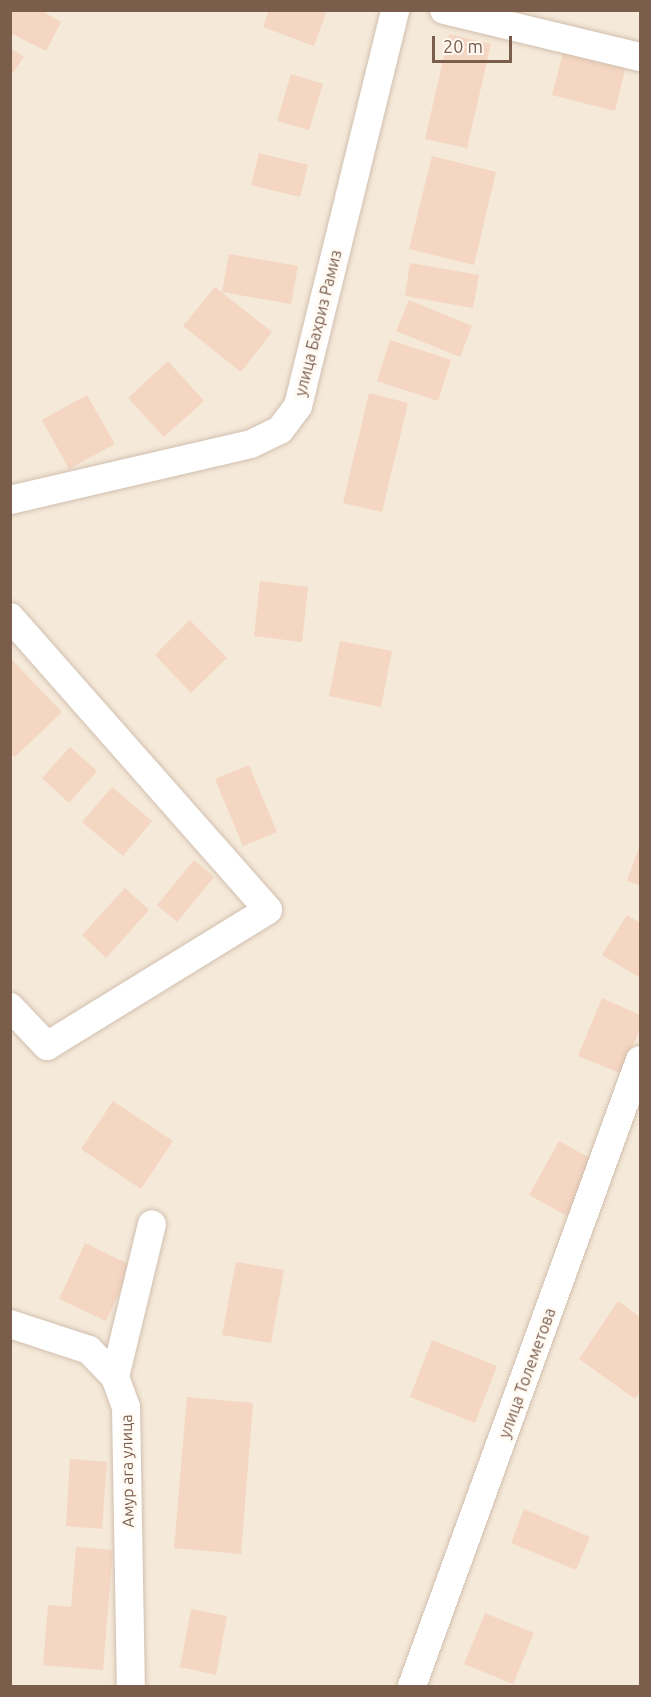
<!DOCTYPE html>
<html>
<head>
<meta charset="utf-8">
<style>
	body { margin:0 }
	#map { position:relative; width:651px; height:1697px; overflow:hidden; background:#fdf7eb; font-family:Ubuntu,sans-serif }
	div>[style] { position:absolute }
	.residential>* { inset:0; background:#f5e9d9 }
	.building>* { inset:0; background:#f4d6c2 }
	.roads { filter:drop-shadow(0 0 2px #d1bfaf) drop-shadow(0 0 2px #d1bfaf) }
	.minor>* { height:28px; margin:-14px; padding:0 14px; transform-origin:14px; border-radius:14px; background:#fff }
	span { translate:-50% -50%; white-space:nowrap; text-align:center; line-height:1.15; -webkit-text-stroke:6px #fffaf3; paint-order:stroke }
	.street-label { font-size:16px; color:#7b5d4c }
	.frame { position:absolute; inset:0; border:12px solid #7b5d4c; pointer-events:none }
	.scale { position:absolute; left:432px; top:36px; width:80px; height:27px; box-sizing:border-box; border:3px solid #7b5d4c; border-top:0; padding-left:8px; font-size:18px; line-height:21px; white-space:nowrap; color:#7b5d4c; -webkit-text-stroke:4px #fffaf3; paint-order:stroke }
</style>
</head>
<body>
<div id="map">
	<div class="residential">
		<div style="clip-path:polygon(11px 11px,640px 11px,640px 1686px,11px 1686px)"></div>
	</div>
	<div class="building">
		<div style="clip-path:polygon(10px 10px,40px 10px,61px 22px,46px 51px,10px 33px)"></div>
		<div style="clip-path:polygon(269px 10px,327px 10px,314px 46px,263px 27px)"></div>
		<div style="clip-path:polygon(449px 34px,491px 44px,467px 148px,425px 139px)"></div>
		<div style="clip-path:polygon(565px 45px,627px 61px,615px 111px,552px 95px)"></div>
		<div style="clip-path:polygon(10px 48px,24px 57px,10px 77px)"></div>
		<div style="clip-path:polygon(291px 74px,323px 84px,309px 130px,277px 121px)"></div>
		<div style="clip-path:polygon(259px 153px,308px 165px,300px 197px,251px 185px)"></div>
		<div style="clip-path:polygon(432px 156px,496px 172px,474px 265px,409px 249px)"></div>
		<div style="clip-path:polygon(229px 254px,298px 266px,291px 304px,222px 292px)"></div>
		<div style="clip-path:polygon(410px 263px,479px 275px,473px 308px,405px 296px)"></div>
		<div style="clip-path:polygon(215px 287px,272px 332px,241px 372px,183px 326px)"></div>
		<div style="clip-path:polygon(409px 300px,472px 326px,460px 357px,396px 331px)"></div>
		<div style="clip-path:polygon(390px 340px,451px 360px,438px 401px,377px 381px)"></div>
		<div style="clip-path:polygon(168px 361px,204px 401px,164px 437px,128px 398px)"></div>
		<div style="clip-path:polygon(369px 393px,408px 403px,382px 512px,343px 503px)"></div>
		<div style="clip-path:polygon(87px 395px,115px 444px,69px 469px,42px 420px)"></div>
		<div style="clip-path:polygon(260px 581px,308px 587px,302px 642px,254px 636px)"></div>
		<div style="clip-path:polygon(190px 620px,227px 658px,191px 693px,155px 655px)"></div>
		<div style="clip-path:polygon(340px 641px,392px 651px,381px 707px,329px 696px)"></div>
		<div style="clip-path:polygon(10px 658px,62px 712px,15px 757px,10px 753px)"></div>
		<div style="clip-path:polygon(70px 747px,97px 771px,69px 803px,42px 778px)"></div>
		<div style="clip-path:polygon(249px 765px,277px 832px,243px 846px,215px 779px)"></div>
		<div style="clip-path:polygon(112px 787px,152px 821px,123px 856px,82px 822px)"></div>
		<div style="clip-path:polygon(640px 844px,640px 885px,627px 881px)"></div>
		<div style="clip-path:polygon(194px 860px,214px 877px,177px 922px,157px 905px)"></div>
		<div style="clip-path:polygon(125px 888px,149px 910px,106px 958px,82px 935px)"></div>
		<div style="clip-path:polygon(627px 915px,640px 923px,640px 978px,602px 955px)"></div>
		<div style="clip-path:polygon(602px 998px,640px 1015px,640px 1028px,622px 1074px,578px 1056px)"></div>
		<div style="clip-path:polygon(113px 1101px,173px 1141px,141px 1189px,81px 1149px)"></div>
		<div style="clip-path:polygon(559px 1141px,599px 1163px,569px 1217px,529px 1195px)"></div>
		<div style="clip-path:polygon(85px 1243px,132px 1266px,106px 1321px,59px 1299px)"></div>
		<div style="clip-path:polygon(236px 1262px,284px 1270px,271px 1343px,222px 1335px)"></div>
		<div style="clip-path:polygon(618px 1301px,640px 1317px,640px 1391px,635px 1399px,579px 1359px)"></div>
		<div style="clip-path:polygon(432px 1340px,497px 1366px,475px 1423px,410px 1397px)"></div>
		<div style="clip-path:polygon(187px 1397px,253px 1403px,241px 1554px,174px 1548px)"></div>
		<div style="clip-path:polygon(70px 1459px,107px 1462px,102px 1529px,66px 1526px)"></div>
		<div style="clip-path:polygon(524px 1509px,590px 1537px,576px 1570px,511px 1543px)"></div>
		<div style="clip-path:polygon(76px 1547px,113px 1550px,103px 1670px,43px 1665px,48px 1605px,71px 1607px)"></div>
		<div style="clip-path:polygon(191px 1609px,227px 1616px,216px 1675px,180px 1667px)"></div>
		<div style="clip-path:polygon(485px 1613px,534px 1633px,513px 1684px,464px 1664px)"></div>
	</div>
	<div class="roads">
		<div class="minor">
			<div style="left:444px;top:10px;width:202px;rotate:13.5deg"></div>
			<div style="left:10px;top:500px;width:247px;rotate:-13.1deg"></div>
			<div style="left:251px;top:444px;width:32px;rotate:-26deg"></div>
			<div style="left:280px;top:430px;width:30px;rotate:-53deg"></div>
			<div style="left:298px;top:406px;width:408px;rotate:-76.2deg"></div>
			<div style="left:10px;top:617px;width:390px;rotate:48.6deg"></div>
			<div style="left:268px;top:910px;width:259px;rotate:148.4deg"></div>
			<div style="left:47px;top:1046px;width:54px;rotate:-133.5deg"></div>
			<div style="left:10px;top:1324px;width:83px;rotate:18.2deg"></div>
			<div style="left:89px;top:1350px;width:37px;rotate:46deg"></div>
			<div style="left:115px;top:1377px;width:32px;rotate:70deg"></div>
			<div style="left:126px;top:1407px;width:279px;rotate:89deg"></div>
			<div style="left:115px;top:1377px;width:157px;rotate:-76.4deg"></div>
			<div style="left:412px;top:1686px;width:666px;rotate:-69.99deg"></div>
		</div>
	</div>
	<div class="street-label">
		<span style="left:318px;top:323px;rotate:-76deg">улица Бахриз Рамиз</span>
		<span style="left:527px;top:1373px;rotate:-70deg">улица Толеметова</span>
		<span style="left:127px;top:1471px;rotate:-91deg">Амур ага улица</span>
	</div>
	<div class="frame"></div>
	<div class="scale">20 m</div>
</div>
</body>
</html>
